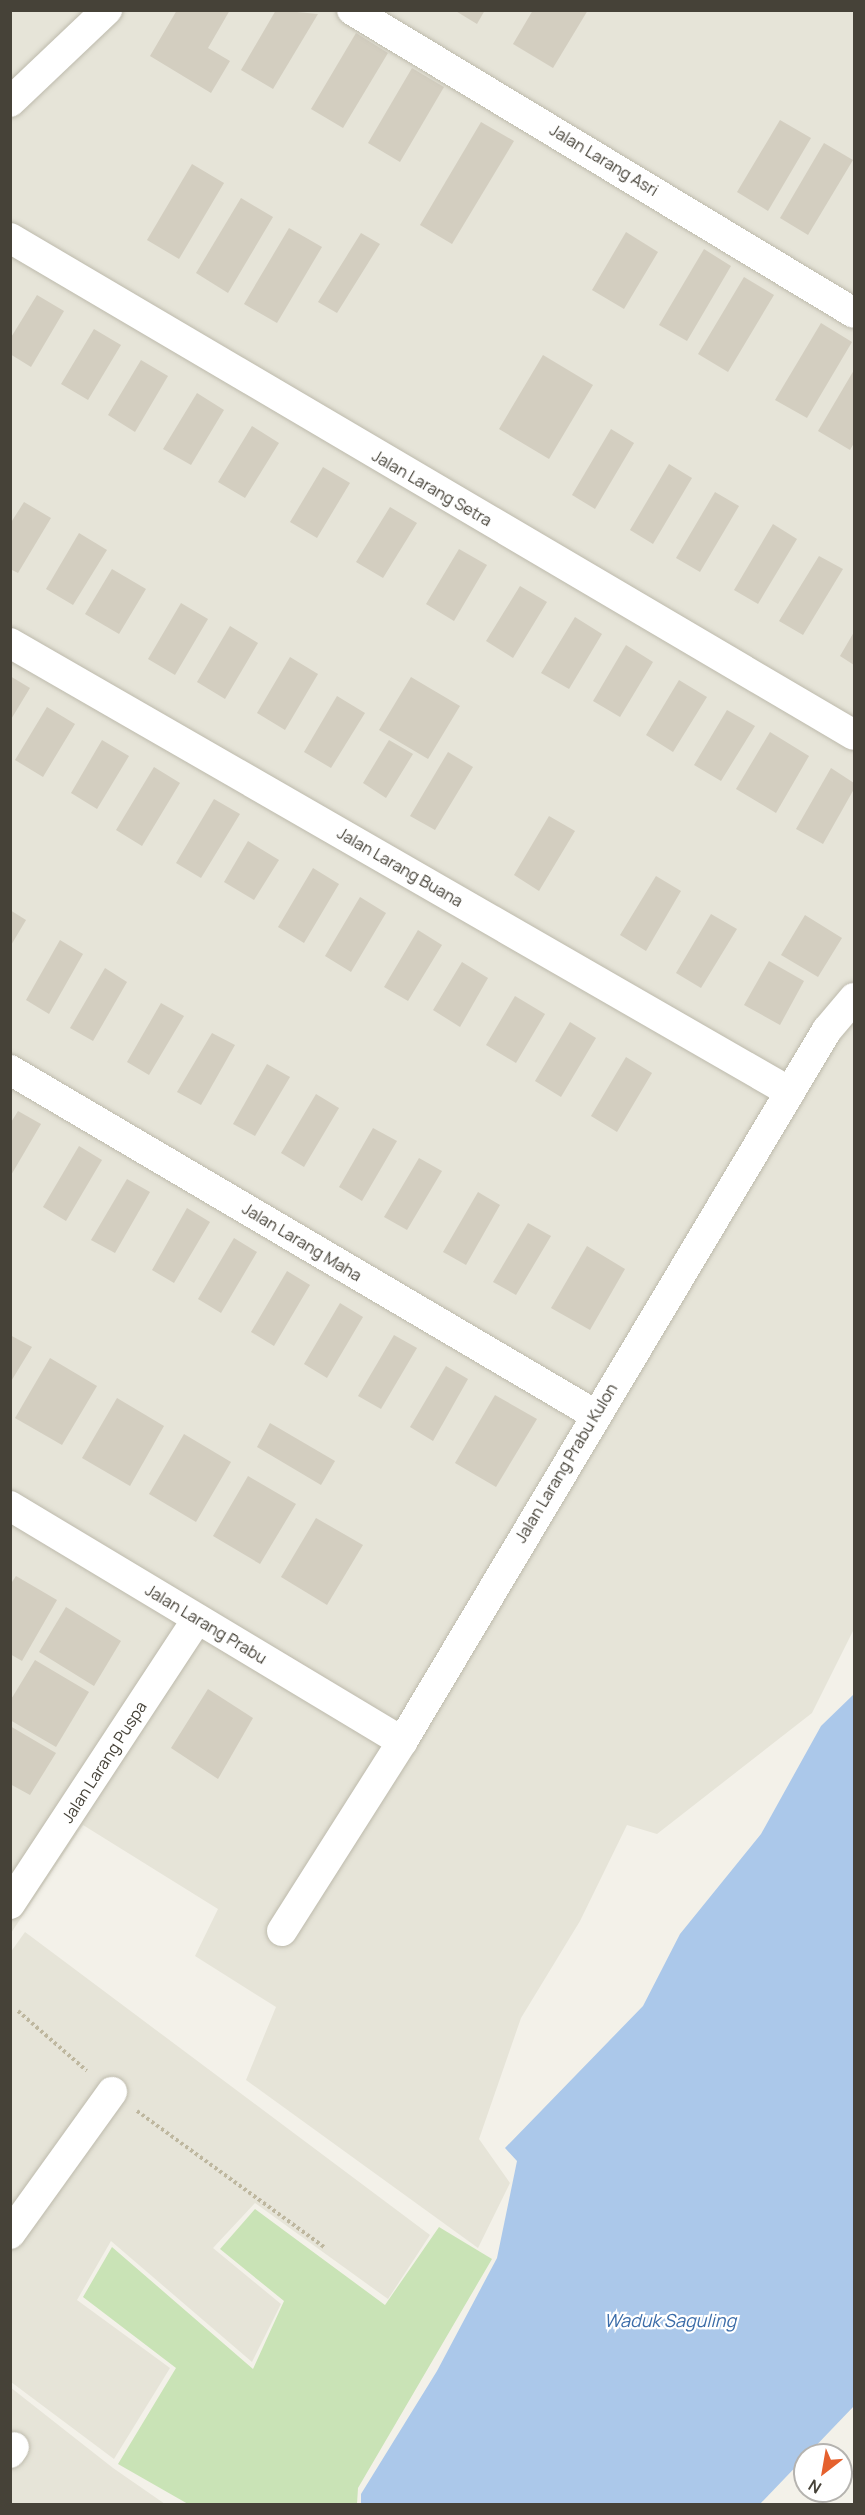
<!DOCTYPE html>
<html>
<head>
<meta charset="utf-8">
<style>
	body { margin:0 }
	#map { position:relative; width:865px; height:2515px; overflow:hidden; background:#f3f1e9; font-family:Manrope,sans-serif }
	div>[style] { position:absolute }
	.residential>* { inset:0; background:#e6e4d8 }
	.green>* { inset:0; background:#c9e3b6 }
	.water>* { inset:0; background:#abc8ea }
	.building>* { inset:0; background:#d3cec0 }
	.path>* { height:4px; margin-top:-2px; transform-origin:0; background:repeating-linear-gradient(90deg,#beb79f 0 3px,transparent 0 6px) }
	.roads { filter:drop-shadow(0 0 2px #bdbaac) drop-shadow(0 0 2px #bdbaac) }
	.minor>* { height:30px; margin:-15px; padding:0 15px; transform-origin:15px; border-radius:15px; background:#fff }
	span { translate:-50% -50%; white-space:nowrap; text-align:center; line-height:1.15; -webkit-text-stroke:4.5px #fff; paint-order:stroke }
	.street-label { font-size:16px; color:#464238 }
	.water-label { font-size:18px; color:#3b6ca8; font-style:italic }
	.frame { position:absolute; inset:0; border:12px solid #464238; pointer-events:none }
	.north { position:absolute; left:793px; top:2443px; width:60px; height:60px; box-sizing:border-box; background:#fff; border:2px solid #b5b3af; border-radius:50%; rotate:211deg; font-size:16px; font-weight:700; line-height:24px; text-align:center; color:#464238 }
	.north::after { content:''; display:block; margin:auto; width:21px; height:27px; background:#e5612e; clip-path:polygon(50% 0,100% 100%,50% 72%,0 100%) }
</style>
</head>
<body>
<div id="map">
	<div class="residential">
		<div style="clip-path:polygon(11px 11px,854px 11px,854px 1629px,812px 1713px,657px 1834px,627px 1825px,580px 1921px,521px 2018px,479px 2139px,510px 2183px,478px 2248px,246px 2080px,276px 2007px,195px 1956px,218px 1909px,83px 1825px,11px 1933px)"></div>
		<div style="clip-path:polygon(25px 1932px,430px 2235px,388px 2299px,255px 2203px,213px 2248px,281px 2304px,252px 2362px,111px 2241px,77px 2300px,170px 2368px,114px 2459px,11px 2382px,10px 1953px)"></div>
		<div style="clip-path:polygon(10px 2387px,113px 2468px,165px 2504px,11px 2504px)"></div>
	</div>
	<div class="green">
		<div style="clip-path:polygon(255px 2209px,385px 2305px,439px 2227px,492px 2259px,358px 2488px,357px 2504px,188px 2504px,118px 2464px,176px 2368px,83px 2297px,112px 2247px,253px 2369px,284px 2301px,220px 2249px)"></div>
	</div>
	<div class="water">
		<div style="clip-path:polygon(854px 1694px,854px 2406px,760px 2504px,361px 2504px,361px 2494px,437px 2371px,497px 2258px,517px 2161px,505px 2148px,643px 2006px,680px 1934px,761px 1834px,821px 1726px)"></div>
	</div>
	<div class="building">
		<div style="clip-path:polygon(177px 10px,230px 10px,208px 48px,230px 61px,211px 93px,150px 56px)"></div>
		<div style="clip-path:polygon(276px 10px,318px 14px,273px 89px,241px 70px)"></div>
		<div style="clip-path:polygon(454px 10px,485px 10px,477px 24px)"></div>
		<div style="clip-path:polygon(533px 10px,588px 10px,553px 68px,513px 44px)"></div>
		<div style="clip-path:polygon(356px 33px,388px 53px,343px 128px,311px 109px)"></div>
		<div style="clip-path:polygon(412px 68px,444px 87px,400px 162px,368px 143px)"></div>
		<div style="clip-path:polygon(780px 120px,811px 138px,768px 211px,737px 192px)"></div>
		<div style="clip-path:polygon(481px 122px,514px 141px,452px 244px,420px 225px)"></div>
		<div style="clip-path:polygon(824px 143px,853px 160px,808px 235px,780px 218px)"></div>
		<div style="clip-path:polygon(192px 164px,224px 183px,179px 259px,147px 240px)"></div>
		<div style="clip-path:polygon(241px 198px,273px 217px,228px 293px,196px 273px)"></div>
		<div style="clip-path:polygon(289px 228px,322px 247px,277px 323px,244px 304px)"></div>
		<div style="clip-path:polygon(626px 232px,658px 252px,624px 309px,592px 290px)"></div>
		<div style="clip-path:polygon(361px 233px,380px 244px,337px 313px,318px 302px)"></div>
		<div style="clip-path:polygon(704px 249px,731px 266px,687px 341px,659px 325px)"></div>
		<div style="clip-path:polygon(744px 277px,774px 295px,728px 372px,698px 354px)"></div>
		<div style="clip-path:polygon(37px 295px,64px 311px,31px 367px,10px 354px,10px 339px)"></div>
		<div style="clip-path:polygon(821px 323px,852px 342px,807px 418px,775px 400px)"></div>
		<div style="clip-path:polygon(94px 329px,121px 345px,88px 400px,61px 384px)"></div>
		<div style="clip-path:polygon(543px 355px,593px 385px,549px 459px,499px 429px)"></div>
		<div style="clip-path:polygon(141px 360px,168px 376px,135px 432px,108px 415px)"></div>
		<div style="clip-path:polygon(854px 370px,854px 443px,850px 450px,818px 431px)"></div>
		<div style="clip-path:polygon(197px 393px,224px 410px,191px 465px,163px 449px)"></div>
		<div style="clip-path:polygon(252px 426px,279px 443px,245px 498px,218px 482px)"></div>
		<div style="clip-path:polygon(611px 429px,634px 443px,595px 509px,572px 495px)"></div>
		<div style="clip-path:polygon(669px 464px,692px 478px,653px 544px,630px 530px)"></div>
		<div style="clip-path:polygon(323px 467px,350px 483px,317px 538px,290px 522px)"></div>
		<div style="clip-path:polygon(715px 492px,739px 506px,700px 572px,676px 558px)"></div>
		<div style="clip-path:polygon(24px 502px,51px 518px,18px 573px,10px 569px,10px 524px)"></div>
		<div style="clip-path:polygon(390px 507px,417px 523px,383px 578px,356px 562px)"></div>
		<div style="clip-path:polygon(773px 524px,797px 539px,758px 604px,734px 590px)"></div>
		<div style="clip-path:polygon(79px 533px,107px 550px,73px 605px,46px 589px)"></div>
		<div style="clip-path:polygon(459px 549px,487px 565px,454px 621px,426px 604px)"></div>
		<div style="clip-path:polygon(819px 556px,843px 569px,803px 635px,779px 621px)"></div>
		<div style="clip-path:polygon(112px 569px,146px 589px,119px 634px,85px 614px)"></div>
		<div style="clip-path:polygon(520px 586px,547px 602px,513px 658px,486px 641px)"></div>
		<div style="clip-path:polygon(181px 603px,208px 619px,175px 675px,148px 659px)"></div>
		<div style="clip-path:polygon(575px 617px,602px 634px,569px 689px,541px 673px)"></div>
		<div style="clip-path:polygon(230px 626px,258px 643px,225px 699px,197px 682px)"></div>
		<div style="clip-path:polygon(854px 632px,854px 665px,840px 656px)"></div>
		<div style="clip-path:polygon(626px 645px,653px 662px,620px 717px,593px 701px)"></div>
		<div style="clip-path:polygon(290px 657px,318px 674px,285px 730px,257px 713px)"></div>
		<div style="clip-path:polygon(10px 676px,30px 688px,10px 721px)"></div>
		<div style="clip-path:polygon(411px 677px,460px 706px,428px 759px,379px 730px)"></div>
		<div style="clip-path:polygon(679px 680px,707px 697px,673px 752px,646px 735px)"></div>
		<div style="clip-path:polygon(337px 696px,365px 713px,331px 768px,304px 752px)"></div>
		<div style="clip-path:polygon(47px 707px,75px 724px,43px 777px,15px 760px)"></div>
		<div style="clip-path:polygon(727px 710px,755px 726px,721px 781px,694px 765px)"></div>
		<div style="clip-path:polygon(770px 732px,809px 756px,776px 813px,736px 789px)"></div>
		<div style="clip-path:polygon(102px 740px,129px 756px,97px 809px,71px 793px)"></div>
		<div style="clip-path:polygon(389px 740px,413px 754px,386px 798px,363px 783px)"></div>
		<div style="clip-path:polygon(448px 752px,473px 767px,435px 830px,410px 816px)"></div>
		<div style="clip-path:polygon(154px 767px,180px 783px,142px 846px,116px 830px)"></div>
		<div style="clip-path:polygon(831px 768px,854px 783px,854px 789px,823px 844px,796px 829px)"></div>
		<div style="clip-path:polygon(214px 799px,240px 814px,201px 878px,176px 863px)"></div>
		<div style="clip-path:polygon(549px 816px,575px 831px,539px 891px,514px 875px)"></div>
		<div style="clip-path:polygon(248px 841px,279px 860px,254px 900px,224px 882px)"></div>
		<div style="clip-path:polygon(313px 868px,339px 884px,304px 943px,278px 927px)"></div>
		<div style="clip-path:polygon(656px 876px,681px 891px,646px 951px,620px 935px)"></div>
		<div style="clip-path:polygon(360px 897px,386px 913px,351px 972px,325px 956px)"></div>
		<div style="clip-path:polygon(10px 910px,26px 920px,10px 947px)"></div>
		<div style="clip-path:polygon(711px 914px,737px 929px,701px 988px,676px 973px)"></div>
		<div style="clip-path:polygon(805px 915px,842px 938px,818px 977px,781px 955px)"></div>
		<div style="clip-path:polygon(418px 930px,442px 945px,408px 1001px,384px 987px)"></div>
		<div style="clip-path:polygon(60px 940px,83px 954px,49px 1014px,26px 1000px)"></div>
		<div style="clip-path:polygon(769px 961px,804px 981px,780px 1025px,744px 1005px)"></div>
		<div style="clip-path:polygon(462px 962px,488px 978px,460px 1027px,433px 1010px)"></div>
		<div style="clip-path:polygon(105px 968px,127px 982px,93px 1041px,70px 1028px)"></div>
		<div style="clip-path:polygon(515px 996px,545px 1014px,516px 1063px,486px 1045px)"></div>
		<div style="clip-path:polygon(161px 1003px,184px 1016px,149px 1075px,127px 1062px)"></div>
		<div style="clip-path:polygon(570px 1022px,596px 1038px,561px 1097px,535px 1081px)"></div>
		<div style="clip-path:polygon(212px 1033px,235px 1045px,201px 1105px,177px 1092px)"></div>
		<div style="clip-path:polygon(626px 1057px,652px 1073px,617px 1132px,591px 1116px)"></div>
		<div style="clip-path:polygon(267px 1064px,290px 1077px,255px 1136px,233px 1124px)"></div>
		<div style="clip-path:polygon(316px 1094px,339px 1108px,304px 1167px,281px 1153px)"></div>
		<div style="clip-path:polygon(18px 1111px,41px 1124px,10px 1177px,10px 1124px)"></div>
		<div style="clip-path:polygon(373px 1128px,397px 1141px,362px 1201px,339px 1187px)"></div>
		<div style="clip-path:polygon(79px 1146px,102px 1160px,66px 1221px,43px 1207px)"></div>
		<div style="clip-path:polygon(419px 1158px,442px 1171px,407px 1230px,384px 1217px)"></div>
		<div style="clip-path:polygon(127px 1179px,150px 1192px,115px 1253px,91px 1240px)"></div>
		<div style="clip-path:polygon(478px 1192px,500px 1205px,466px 1265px,443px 1252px)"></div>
		<div style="clip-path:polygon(187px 1208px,210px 1222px,174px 1283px,152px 1270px)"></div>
		<div style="clip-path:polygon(528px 1223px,551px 1236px,516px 1295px,493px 1282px)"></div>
		<div style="clip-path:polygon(234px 1238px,257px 1252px,221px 1313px,198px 1299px)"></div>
		<div style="clip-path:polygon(587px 1246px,625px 1269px,590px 1330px,551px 1308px)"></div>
		<div style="clip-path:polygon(287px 1271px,310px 1285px,274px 1346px,251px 1332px)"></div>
		<div style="clip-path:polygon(340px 1303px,363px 1317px,327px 1378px,304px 1364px)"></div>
		<div style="clip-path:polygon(10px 1335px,32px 1347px,10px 1383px)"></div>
		<div style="clip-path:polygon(394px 1335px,417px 1348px,381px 1409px,358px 1396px)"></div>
		<div style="clip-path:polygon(50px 1358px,97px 1386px,62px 1445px,15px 1418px)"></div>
		<div style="clip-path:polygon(446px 1366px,468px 1379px,433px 1441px,410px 1427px)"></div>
		<div style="clip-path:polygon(495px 1395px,537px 1419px,496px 1487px,455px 1463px)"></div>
		<div style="clip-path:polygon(117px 1398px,164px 1426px,130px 1486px,82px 1458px)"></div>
		<div style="clip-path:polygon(270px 1423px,335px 1461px,321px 1485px,257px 1447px)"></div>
		<div style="clip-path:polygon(184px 1434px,231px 1462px,196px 1522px,149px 1494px)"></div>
		<div style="clip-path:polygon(248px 1476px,296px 1504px,260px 1564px,213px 1536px)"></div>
		<div style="clip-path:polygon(316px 1518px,363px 1545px,327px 1605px,281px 1577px)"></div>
		<div style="clip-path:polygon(16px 1576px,57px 1600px,22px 1661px,10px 1654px,10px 1585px)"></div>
		<div style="clip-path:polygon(66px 1607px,121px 1641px,94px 1686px,39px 1652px)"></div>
		<div style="clip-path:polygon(35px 1660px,89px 1692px,56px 1747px,10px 1720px,10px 1701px)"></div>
		<div style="clip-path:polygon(208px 1689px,253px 1718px,218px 1779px,171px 1748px)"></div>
		<div style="clip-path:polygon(10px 1726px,56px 1753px,30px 1795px,10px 1784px)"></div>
	</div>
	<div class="path">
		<div style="left:18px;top:2011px;width:91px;rotate:41deg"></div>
		<div style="left:137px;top:2111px;width:231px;rotate:36deg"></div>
	</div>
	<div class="roads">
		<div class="minor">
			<div style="left:352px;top:10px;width:586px;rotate:31.11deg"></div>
			<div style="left:10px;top:102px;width:134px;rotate:-43.5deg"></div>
			<div style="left:10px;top:238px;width:979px;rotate:30.49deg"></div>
			<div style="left:10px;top:643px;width:900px;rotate:29.93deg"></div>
			<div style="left:10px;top:1070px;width:678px;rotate:30.5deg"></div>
			<div style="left:10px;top:1506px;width:458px;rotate:31deg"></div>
			<div style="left:10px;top:1904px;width:341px;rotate:-56.7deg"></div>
			<div style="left:282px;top:1931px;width:224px;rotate:-57.6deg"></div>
			<div style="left:402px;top:1742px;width:829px;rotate:-59.17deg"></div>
			<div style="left:827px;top:1030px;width:42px;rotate:-49.8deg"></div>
			<div style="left:10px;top:2234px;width:175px;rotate:-54.3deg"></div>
			<div style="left:10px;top:2453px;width:7px;rotate:-56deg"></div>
		</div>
	</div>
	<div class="street-label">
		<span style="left:604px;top:160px;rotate:31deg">Jalan Larang Asri</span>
		<span style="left:432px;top:488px;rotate:30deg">Jalan Larang Setra</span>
		<span style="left:400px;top:867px;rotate:30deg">Jalan Larang Buana</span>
		<span style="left:302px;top:1242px;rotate:31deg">Jalan Larang Maha</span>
		<span style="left:566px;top:1463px;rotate:-59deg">Jalan Larang Prabu Kulon</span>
		<span style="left:206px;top:1624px;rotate:31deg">Jalan Larang Prabu</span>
		<span style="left:104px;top:1762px;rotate:-57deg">Jalan Larang Puspa</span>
	</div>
	<div class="water-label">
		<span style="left:670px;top:2320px">Waduk Saguling</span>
	</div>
	<div class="frame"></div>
	<div class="north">N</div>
</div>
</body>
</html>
